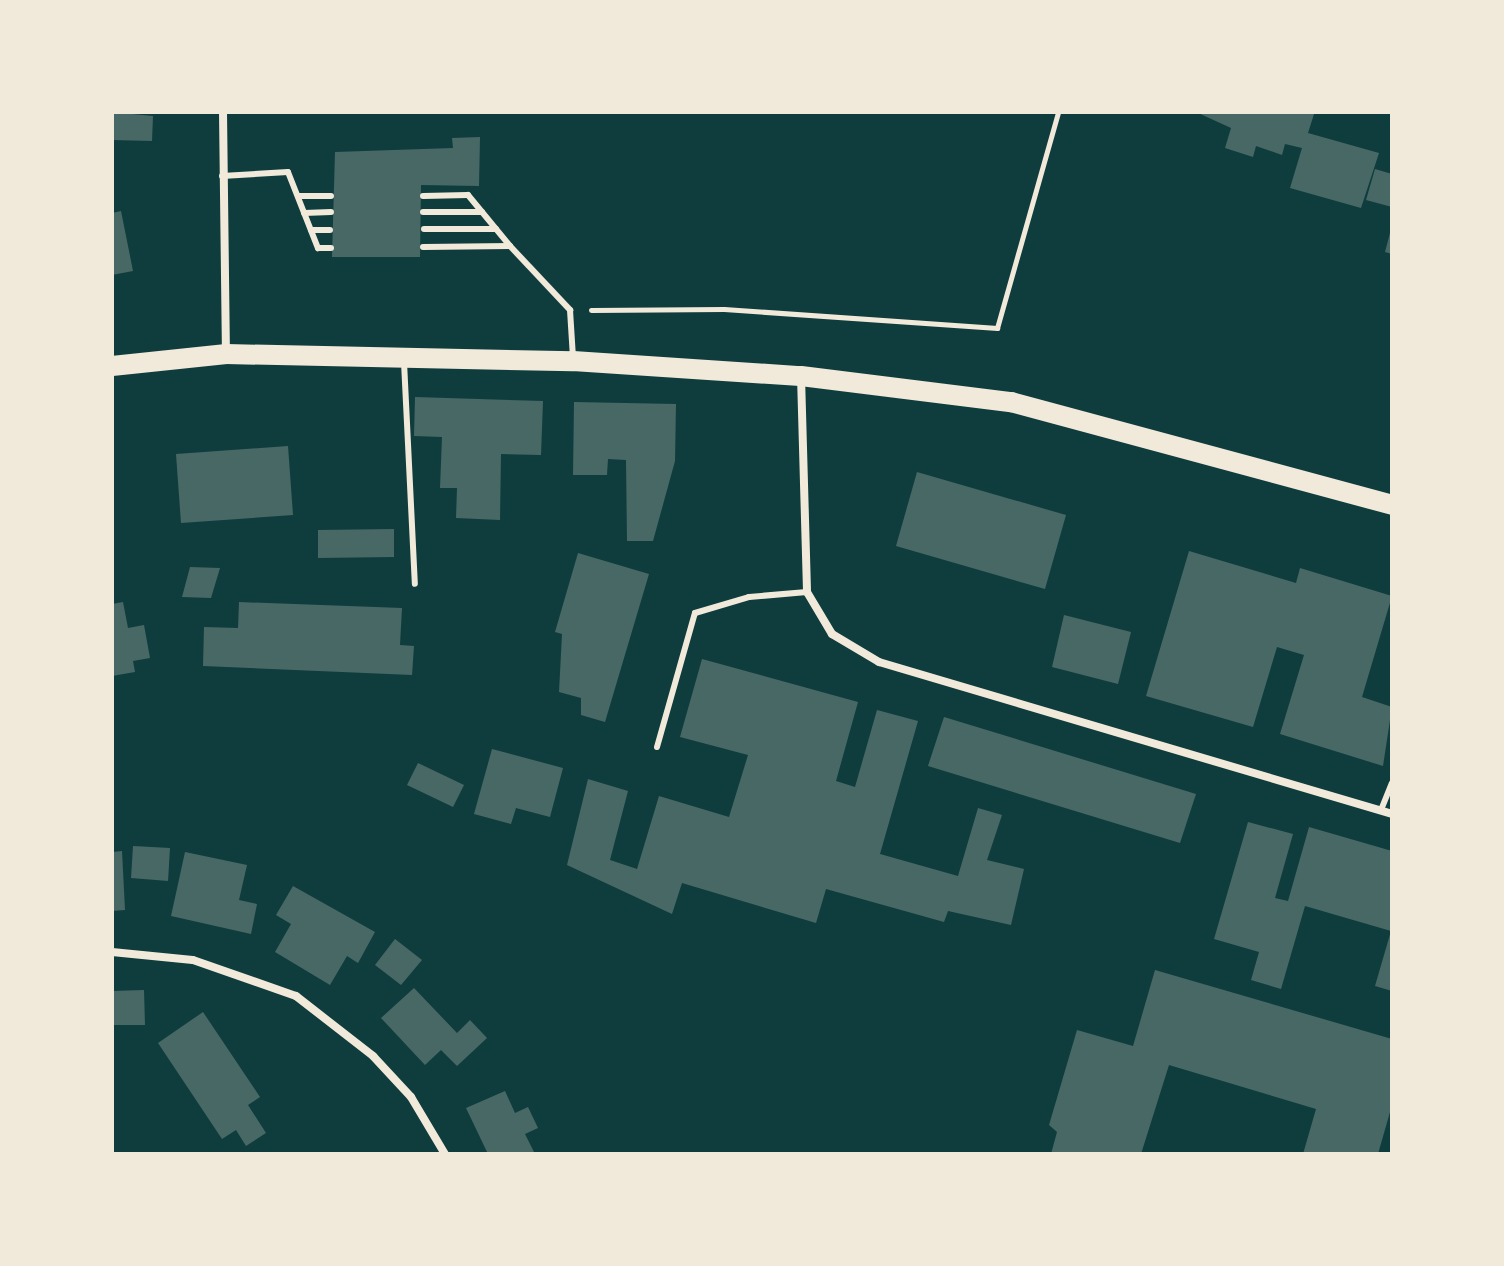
<!DOCTYPE html>
<html>
<head>
<meta charset="utf-8">
<style>
	body { margin:0 }
	#map { position:relative; width:1504px; height:1266px; overflow:hidden; background:#0f3d3e; font-family:Ubuntu,sans-serif }
	div>[style] { position:absolute }
	.building>* { inset:0; background:#486865 }
	.path>* { height:5px; margin:-2.5px; padding:0 2.5px; transform-origin:2.5px; border-radius:2.5px; background:#f1e9da }
	.service>* { height:6px; margin:-3px; padding:0 3px; transform-origin:3px; border-radius:3px; background:#f1e9da }
	.minor>* { height:8px; margin:-4px; padding:0 4px; transform-origin:4px; border-radius:4px; background:#f1e9da }
	.primary>* { height:20px; margin:-10px; padding:0 10px; transform-origin:10px; border-radius:10px; background:#f1e9da }
	span { translate:-50% -50%; white-space:nowrap; text-align:center; line-height:1.15; -webkit-text-stroke:7px #f1e9da; paint-order:stroke }
	.frame { position:absolute; inset:0; border:114px solid #f1e9da; pointer-events:none }
</style>
</head>
<body>
<div id="map">
	<div class="building">
		<div style="clip-path:polygon(112px 112px,153px 116px,152px 141px,112px 140px)"></div>
		<div style="clip-path:polygon(1196px 112px,1314px 114px,1308px 133px,1379px 153px,1361px 208px,1290px 188px,1302px 148px,1285px 144px,1282px 155px,1256px 146px,1253px 157px,1225px 148px,1231px 128px)"></div>
		<div style="clip-path:polygon(480px 137px,479px 186px,421px 185px,420px 257px,332px 257px,335px 152px,453px 148px,452px 138px)"></div>
		<div style="clip-path:polygon(1375px 169px,1392px 174px,1392px 207px,1366px 200px)"></div>
		<div style="clip-path:polygon(121px 211px,133px 271px,112px 275px,112px 213px)"></div>
		<div style="clip-path:polygon(1391px 229px,1392px 229px,1392px 254px,1385px 252px)"></div>
		<div style="clip-path:polygon(415px 397px,543px 401px,541px 455px,501px 454px,500px 520px,456px 518px,457px 488px,440px 488px,442px 437px,414px 436px)"></div>
		<div style="clip-path:polygon(574px 402px,676px 404px,675px 461px,653px 541px,627px 541px,626px 460px,608px 459px,607px 475px,573px 475px)"></div>
		<div style="clip-path:polygon(288px 446px,293px 515px,181px 523px,176px 454px)"></div>
		<div style="clip-path:polygon(917px 472px,1066px 515px,1045px 589px,896px 546px)"></div>
		<div style="clip-path:polygon(394px 529px,394px 557px,318px 558px,318px 530px)"></div>
		<div style="clip-path:polygon(1189px 551px,1296px 583px,1300px 568px,1392px 596px,1362px 697px,1392px 707px,1383px 766px,1280px 734px,1304px 655px,1277px 647px,1253px 727px,1146px 696px)"></div>
		<div style="clip-path:polygon(578px 553px,649px 574px,605px 722px,581px 715px,581px 698px,559px 692px,562px 634px,555px 632px)"></div>
		<div style="clip-path:polygon(190px 567px,220px 568px,211px 598px,182px 597px)"></div>
		<div style="clip-path:polygon(123px 602px,128px 628px,144px 625px,150px 658px,133px 661px,135px 672px,112px 676px,112px 604px)"></div>
		<div style="clip-path:polygon(239px 602px,402px 608px,400px 645px,414px 646px,412px 675px,203px 666px,204px 627px,238px 628px)"></div>
		<div style="clip-path:polygon(1064px 615px,1131px 632px,1118px 684px,1052px 667px)"></div>
		<div style="clip-path:polygon(702px 659px,858px 702px,836px 781px,855px 787px,877px 710px,918px 721px,880px 854px,958px 876px,978px 808px,1002px 815px,987px 860px,1024px 869px,1011px 925px,948px 911px,944px 922px,826px 889px,816px 923px,682px 883px,672px 914px,567px 865px,588px 779px,628px 791px,610px 860px,637px 869px,659px 796px,729px 817px,748px 755px,680px 737px)"></div>
		<div style="clip-path:polygon(944px 717px,1196px 794px,1180px 843px,928px 766px)"></div>
		<div style="clip-path:polygon(492px 749px,563px 768px,550px 817px,516px 808px,511px 824px,474px 814px)"></div>
		<div style="clip-path:polygon(418px 763px,464px 785px,453px 807px,407px 785px)"></div>
		<div style="clip-path:polygon(1248px 822px,1293px 834px,1275px 898px,1288px 901px,1309px 827px,1392px 851px,1392px 991px,1375px 986px,1391px 931px,1305px 906px,1281px 989px,1251px 980px,1259px 952px,1214px 939px)"></div>
		<div style="clip-path:polygon(133px 846px,170px 848px,168px 881px,131px 878px)"></div>
		<div style="clip-path:polygon(122px 851px,125px 910px,112px 911px,112px 852px)"></div>
		<div style="clip-path:polygon(185px 852px,247px 865px,239px 900px,257px 904px,251px 934px,171px 916px)"></div>
		<div style="clip-path:polygon(293px 886px,375px 932px,358px 963px,347px 956px,330px 985px,275px 952px,291px 924px,276px 915px)"></div>
		<div style="clip-path:polygon(395px 939px,422px 960px,401px 985px,375px 965px)"></div>
		<div style="clip-path:polygon(1155px 970px,1392px 1039px,1392px 1105px,1378px 1154px,1303px 1154px,1316px 1109px,1169px 1065px,1141px 1154px,1051px 1154px,1057px 1132px,1049px 1125px,1077px 1030px,1133px 1046px)"></div>
		<div style="clip-path:polygon(414px 988px,457px 1033px,470px 1020px,487px 1038px,457px 1066px,441px 1050px,425px 1065px,381px 1018px)"></div>
		<div style="clip-path:polygon(144px 990px,145px 1025px,112px 1025px,112px 991px)"></div>
		<div style="clip-path:polygon(203px 1012px,260px 1097px,248px 1105px,266px 1133px,246px 1146px,236px 1130px,222px 1139px,158px 1043px)"></div>
		<div style="clip-path:polygon(505px 1091px,515px 1113px,528px 1107px,538px 1128px,525px 1134px,535px 1154px,488px 1154px,466px 1108px)"></div>
	</div>
	<div class="path">
		<div style="left:591px;top:310px;width:133px;rotate:-0.4deg"></div>
		<div style="left:724px;top:309px;width:274px;rotate:4deg"></div>
		<div style="left:997px;top:328px;width:224px;rotate:-74.2deg"></div>
	</div>
	<div class="service">
		<div style="left:222px;top:176px;width:66px;rotate:-3.5deg"></div>
		<div style="left:288px;top:172px;width:82px;rotate:68.5deg"></div>
		<div style="left:318px;top:248px;width:13px"></div>
		<div style="left:298px;top:196px;width:33px"></div>
		<div style="left:423px;top:196px;width:45px;rotate:-1.3deg"></div>
		<div style="left:468px;top:195px;width:66px;rotate:50.5deg"></div>
		<div style="left:423px;top:212px;width:59px"></div>
		<div style="left:304px;top:213px;width:27px;rotate:-2deg"></div>
		<div style="left:424px;top:229px;width:72px"></div>
		<div style="left:311px;top:230px;width:19px"></div>
		<div style="left:423px;top:247px;width:87px;rotate:-0.7deg"></div>
		<div style="left:510px;top:246px;width:88px;rotate:46.8deg"></div>
		<div style="left:570px;top:310px;width:48px;rotate:86.4deg"></div>
		<div style="left:404px;top:362px;width:222px;rotate:87.2deg"></div>
		<div style="left:657px;top:747px;width:139px;rotate:-74.2deg"></div>
		<div style="left:695px;top:613px;width:56px;rotate:-16.5deg"></div>
		<div style="left:749px;top:597px;width:58px;rotate:-4.9deg"></div>
		<div style="left:1381px;top:810px;width:29px;rotate:-68deg"></div>
	</div>
	<div class="minor">
		<div style="left:223px;top:112px;width:242px;rotate:89.3deg"></div>
		<div style="left:801px;top:376px;width:216px;rotate:88.4deg"></div>
		<div style="left:807px;top:592px;width:49px;rotate:59.2deg"></div>
		<div style="left:832px;top:634px;width:55px;rotate:30.8deg"></div>
		<div style="left:879px;top:662px;width:535px;rotate:16.5deg"></div>
		<div style="left:112px;top:952px;width:81px;rotate:5.6deg"></div>
		<div style="left:193px;top:960px;width:109px;rotate:19.3deg"></div>
		<div style="left:296px;top:996px;width:98px;rotate:37.9deg"></div>
		<div style="left:373px;top:1056px;width:56px;rotate:47.2deg"></div>
		<div style="left:411px;top:1097px;width:66px;rotate:59.2deg"></div>
	</div>
	<div class="primary">
		<div style="left:112px;top:366px;width:115px;rotate:-6deg"></div>
		<div style="left:226px;top:354px;width:347px;rotate:1.2deg"></div>
		<div style="left:573px;top:361px;width:228px;rotate:3.8deg"></div>
		<div style="left:801px;top:376px;width:212px;rotate:7.1deg"></div>
		<div style="left:1011px;top:402px;width:395px;rotate:15.1deg"></div>
	</div>
	<div class="frame"></div>
</div>
</body>
</html>
